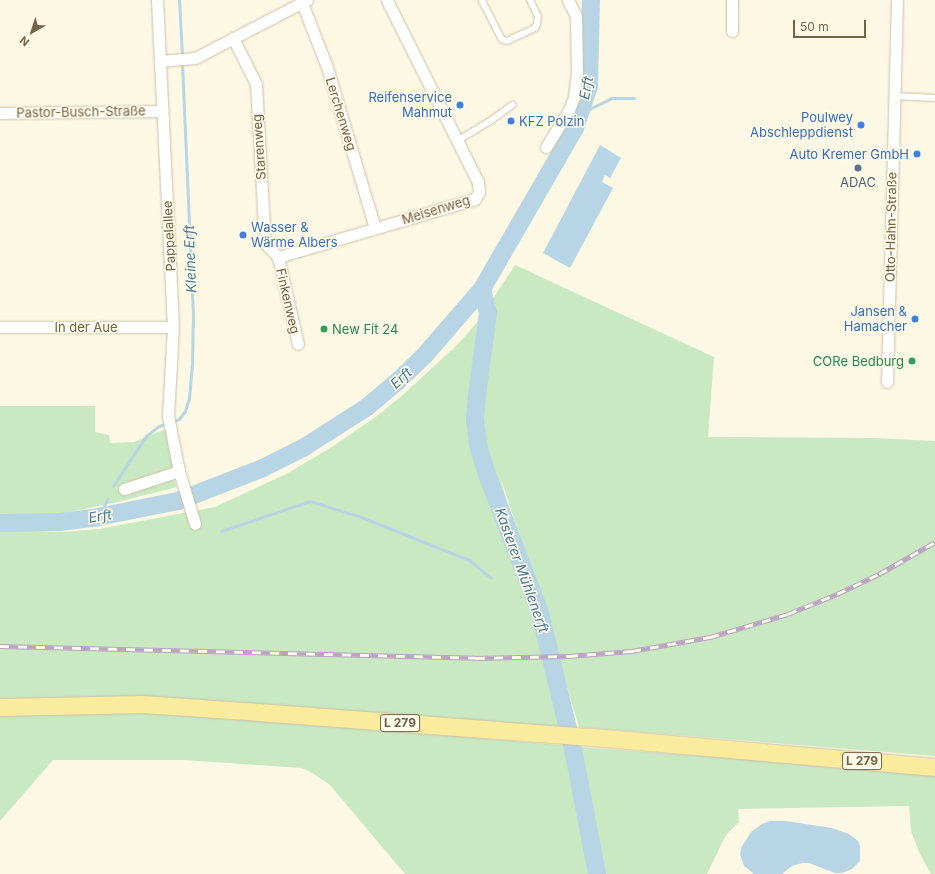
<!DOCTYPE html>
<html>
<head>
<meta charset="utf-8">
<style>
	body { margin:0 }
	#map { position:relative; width:935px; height:874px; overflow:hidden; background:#fcf8e3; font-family:Inter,sans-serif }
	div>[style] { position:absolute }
	.green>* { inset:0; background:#c9e9c2 }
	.water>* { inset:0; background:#b8d5e5 }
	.stream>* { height:3px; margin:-1.5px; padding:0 1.5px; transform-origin:1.5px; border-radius:1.5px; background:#b8d5e5 }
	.river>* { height:18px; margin:-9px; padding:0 9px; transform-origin:9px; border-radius:9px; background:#b8d5e5 }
	.roads { filter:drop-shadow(0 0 1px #cdc1aa) drop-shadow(0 0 1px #cdc1aa) }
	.lane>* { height:5.5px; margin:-2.75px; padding:0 2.75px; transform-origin:2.75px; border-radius:2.75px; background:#fff }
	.street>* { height:11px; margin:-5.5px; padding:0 5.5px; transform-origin:5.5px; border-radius:5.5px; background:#fff }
	.primary>* { height:17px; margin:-8.5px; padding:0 8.5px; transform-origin:8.5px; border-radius:8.5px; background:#faec9c }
	.rail>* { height:4.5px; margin-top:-2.25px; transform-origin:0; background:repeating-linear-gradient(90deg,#fffbe9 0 9px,#bda2c5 0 18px); box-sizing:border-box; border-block:1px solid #bda2c5 }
	.dots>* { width:11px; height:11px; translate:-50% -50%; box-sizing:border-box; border:2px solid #fffbe9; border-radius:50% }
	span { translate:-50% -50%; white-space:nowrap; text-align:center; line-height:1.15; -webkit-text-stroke:3px #fffbe9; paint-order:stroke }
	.shield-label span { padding:1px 3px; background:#fffbe9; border:1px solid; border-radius:3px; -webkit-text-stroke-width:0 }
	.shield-label { font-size:12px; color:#746249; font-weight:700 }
	.shop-label { font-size:13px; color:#366cbe }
	.right { translate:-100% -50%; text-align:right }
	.left { translate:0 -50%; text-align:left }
	.street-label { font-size:13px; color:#746249 }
	.service-label { font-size:13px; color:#4e5e75 }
	.leisure-label { font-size:13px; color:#27864d }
	.water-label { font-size:14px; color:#497895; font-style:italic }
	.north { position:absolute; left:12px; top:12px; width:40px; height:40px; -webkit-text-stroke:3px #fffbe9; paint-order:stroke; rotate:219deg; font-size:11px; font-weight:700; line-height:16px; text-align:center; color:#746249 }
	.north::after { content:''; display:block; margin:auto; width:14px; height:18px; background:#746249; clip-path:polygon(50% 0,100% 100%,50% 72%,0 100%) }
	.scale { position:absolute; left:793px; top:20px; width:73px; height:18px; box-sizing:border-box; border:2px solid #746249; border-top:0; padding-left:5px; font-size:12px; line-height:14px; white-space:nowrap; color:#746249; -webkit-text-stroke:3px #fffbe9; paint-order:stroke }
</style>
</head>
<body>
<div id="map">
	<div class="green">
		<div style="clip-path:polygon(515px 265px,714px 357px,708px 437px,874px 438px,935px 441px,935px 756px,579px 727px,545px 614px,499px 473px,537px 614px,565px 728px,0 700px,0 530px,63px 532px,99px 529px,215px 507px,286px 474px,332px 447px,377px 416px,404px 394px,459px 343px,479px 320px)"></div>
		<div style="clip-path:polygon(0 406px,95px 406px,95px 432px,109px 435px,110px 443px,134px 442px,166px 429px,173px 464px,171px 473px,177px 487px,118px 502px,59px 514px,0 517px)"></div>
		<div style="clip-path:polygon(140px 707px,591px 748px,916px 771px,935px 775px,935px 874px,931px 874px,919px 852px,911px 831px,909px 806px,738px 809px,739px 822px,726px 835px,707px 874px,405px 874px,330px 785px,309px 771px,301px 768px,184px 760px,53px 760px,0 821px,0 712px)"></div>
	</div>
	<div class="water">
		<div style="clip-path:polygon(600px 145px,621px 158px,610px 178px,605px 175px,602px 182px,613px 188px,570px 268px,543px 253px)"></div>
		<div style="clip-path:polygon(770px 821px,786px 821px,832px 828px,849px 834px,858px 841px,860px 846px,860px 861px,852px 869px,842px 873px,835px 873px,809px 863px,802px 863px,792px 866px,782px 874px,754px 874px,744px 866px,740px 854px,741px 848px,751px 832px,762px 824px)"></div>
	</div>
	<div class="stream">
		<div style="left:179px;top:0;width:56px;rotate:86.9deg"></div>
		<div style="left:581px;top:113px;width:34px;rotate:-26deg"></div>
		<div style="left:612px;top:98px;width:22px"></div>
		<div style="left:113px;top:486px;width:60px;rotate:-56.6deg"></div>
		<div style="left:146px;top:436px;width:16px;rotate:-38deg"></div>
		<div style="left:159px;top:426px;width:21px;rotate:-19deg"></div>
		<div style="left:179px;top:419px;width:10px;rotate:-53deg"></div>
		<div style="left:185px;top:411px;width:14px;rotate:-73deg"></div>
		<div style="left:189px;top:398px;width:36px;rotate:-85deg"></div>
		<div style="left:192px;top:362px;width:47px;rotate:-88.8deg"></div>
		<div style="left:193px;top:315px;width:253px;rotate:-92.5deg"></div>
		<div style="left:98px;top:517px;width:21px;rotate:-62deg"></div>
		<div style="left:221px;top:531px;width:94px;rotate:-18.6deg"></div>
		<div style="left:310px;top:501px;width:53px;rotate:17.4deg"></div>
		<div style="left:361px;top:517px;width:116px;rotate:21.7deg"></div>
		<div style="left:469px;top:560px;width:28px;rotate:39deg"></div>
	</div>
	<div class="river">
		<div style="left:482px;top:289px;width:25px;rotate:76deg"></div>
		<div style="left:488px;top:313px;width:83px;rotate:97.6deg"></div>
		<div style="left:477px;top:395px;width:24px;rotate:95deg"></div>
		<div style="left:475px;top:419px;width:26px;rotate:83deg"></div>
		<div style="left:478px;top:445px;width:28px;rotate:73deg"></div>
		<div style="left:486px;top:472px;width:151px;rotate:69deg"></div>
		<div style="left:540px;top:613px;width:140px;rotate:76.4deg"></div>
		<div style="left:573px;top:749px;width:127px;rotate:79.1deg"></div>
		<div style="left:0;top:523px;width:60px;rotate:-1deg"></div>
		<div style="left:60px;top:522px;width:38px;rotate:-7deg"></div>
		<div style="left:98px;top:517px;width:82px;rotate:-11.3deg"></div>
		<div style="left:178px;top:501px;width:91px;rotate:-21.2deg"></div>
		<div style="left:263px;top:468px;width:45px;rotate:-26.6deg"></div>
		<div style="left:303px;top:448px;width:76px;rotate:-32.6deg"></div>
		<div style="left:367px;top:407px;width:39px;rotate:-40deg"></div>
		<div style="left:397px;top:382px;width:37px;rotate:-44deg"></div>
		<div style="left:424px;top:356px;width:89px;rotate:-49.1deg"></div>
		<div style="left:482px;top:289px;width:186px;rotate:-60deg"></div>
		<div style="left:575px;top:128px;width:44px;rotate:-71.6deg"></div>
		<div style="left:589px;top:86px;width:86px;rotate:-88.7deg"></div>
	</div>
	<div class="roads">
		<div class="lane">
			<div style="left:482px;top:0;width:44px;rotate:62.9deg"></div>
			<div style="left:502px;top:39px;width:5px;rotate:22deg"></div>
			<div style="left:507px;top:41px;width:31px;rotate:-25deg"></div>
			<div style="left:535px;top:28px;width:4px;rotate:-63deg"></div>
			<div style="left:537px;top:24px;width:7px;rotate:-82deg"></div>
			<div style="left:538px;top:17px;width:19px;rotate:-115deg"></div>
			<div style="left:894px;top:96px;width:41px;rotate:2.8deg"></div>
			<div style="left:457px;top:141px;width:37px;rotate:-31deg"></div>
			<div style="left:489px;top:122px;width:29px;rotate:-36deg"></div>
		</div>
		<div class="street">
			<div style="left:157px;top:0;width:327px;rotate:87.2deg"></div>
			<div style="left:173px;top:327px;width:89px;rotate:93.2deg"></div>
			<div style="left:168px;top:416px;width:56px;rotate:78.7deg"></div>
			<div style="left:179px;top:471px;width:55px;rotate:73.2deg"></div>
			<div style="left:302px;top:3px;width:69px;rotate:68.7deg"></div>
			<div style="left:327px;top:67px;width:168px;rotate:73.4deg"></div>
			<div style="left:732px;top:31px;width:31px;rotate:-90deg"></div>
			<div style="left:233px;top:38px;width:51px;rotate:63.4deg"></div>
			<div style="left:256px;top:84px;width:159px;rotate:86.8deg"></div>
			<div style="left:265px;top:243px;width:19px;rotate:47deg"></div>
			<div style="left:278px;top:257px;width:89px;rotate:77.1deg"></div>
			<div style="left:160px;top:61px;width:35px;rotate:-5deg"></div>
			<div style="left:195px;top:58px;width:126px;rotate:-27.4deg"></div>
			<div style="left:0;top:113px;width:161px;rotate:-0.7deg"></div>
			<div style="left:546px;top:147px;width:44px;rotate:-58.1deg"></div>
			<div style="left:569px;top:110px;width:14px;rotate:-69deg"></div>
			<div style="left:574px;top:97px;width:23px;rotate:-83deg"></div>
			<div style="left:577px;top:74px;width:58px;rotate:-91deg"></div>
			<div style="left:576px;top:16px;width:18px;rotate:-117deg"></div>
			<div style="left:278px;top:257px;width:205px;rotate:-16.4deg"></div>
			<div style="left:475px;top:199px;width:8px;rotate:-60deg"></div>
			<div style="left:479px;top:192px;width:10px;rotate:-96deg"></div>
			<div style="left:478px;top:182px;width:203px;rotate:-116.6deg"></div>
			<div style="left:0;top:327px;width:173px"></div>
			<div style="left:887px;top:382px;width:382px;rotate:-88.5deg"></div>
			<div style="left:124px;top:489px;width:58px;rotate:-18.1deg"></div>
		</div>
		<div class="primary">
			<div style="left:0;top:707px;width:142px;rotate:-1.2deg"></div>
			<div style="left:142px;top:704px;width:116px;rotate:3.9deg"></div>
			<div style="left:258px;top:712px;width:335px;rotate:4.3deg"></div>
			<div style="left:592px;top:737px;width:344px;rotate:5deg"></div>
		</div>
	</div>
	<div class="rail">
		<div style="left:0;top:646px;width:476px;rotate:1.4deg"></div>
		<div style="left:476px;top:658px;width:93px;rotate:-1.2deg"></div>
		<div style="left:569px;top:656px;width:63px;rotate:-4.5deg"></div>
		<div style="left:632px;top:651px;width:79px;rotate:-10.2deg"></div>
		<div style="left:710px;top:637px;width:81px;rotate:-16.4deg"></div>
		<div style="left:788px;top:614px;width:53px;rotate:-22.2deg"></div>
		<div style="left:837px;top:594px;width:47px;rotate:-25.5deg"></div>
		<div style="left:879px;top:574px;width:64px;rotate:-29.7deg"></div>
	</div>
	<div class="dots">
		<div style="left:460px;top:105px;background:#3f7fe0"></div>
		<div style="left:511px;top:121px;background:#3f7fe0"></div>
		<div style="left:861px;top:125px;background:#3f7fe0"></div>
		<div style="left:917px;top:154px;background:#3f7fe0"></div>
		<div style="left:858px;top:168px;background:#5c6f8a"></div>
		<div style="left:243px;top:235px;background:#3f7fe0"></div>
		<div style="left:915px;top:319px;background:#3f7fe0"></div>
		<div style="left:324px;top:329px;background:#2e9e5b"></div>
		<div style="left:912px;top:361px;background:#2e9e5b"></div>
	</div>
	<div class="shield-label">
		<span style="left:400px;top:723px">L 279</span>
		<span style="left:862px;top:761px">L 279</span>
	</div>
	<div class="shop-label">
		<span class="right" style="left:452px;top:105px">Reifenservice<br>Mahmut</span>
		<span class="right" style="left:853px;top:125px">Poulwey<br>Abschleppdienst</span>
		<span class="left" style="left:519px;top:121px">KFZ Polzin</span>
		<span class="right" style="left:909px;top:154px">Auto Kremer GmbH</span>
		<span class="left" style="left:251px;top:235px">Wasser &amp;<br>Wärme Albers</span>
		<span class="right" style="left:907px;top:319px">Jansen &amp;<br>Hamacher</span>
	</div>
	<div class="street-label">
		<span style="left:81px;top:112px;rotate:-1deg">Pastor-Busch-Straße</span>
		<span style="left:341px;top:114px;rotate:73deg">Lerchenweg</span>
		<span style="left:259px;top:147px;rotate:-94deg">Starenweg</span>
		<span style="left:436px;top:210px;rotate:-17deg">Meisenweg</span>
		<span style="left:891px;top:227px;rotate:-89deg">Otto-Hahn-Straße</span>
		<span style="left:169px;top:236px;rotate:-93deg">Pappelallee</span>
		<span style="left:288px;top:301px;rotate:77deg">Finkenweg</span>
		<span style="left:86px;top:327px">In der Aue</span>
	</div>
	<div class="service-label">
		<span style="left:858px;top:182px">ADAC</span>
	</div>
	<div class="leisure-label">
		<span class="left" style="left:332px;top:329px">New Fit 24</span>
		<span class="right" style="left:904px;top:361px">CORe Bedburg</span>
	</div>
	<div class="water-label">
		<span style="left:586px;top:88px;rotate:-79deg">Erft</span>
		<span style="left:190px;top:259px;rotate:-92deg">Kleine Erft</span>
		<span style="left:401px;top:378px;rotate:-42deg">Erft</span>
		<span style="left:100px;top:516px;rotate:-9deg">Erft</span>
		<span style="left:522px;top:570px;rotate:70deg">Kasterer Mühlenerft</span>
	</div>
	<div class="north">N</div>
	<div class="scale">50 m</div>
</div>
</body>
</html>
